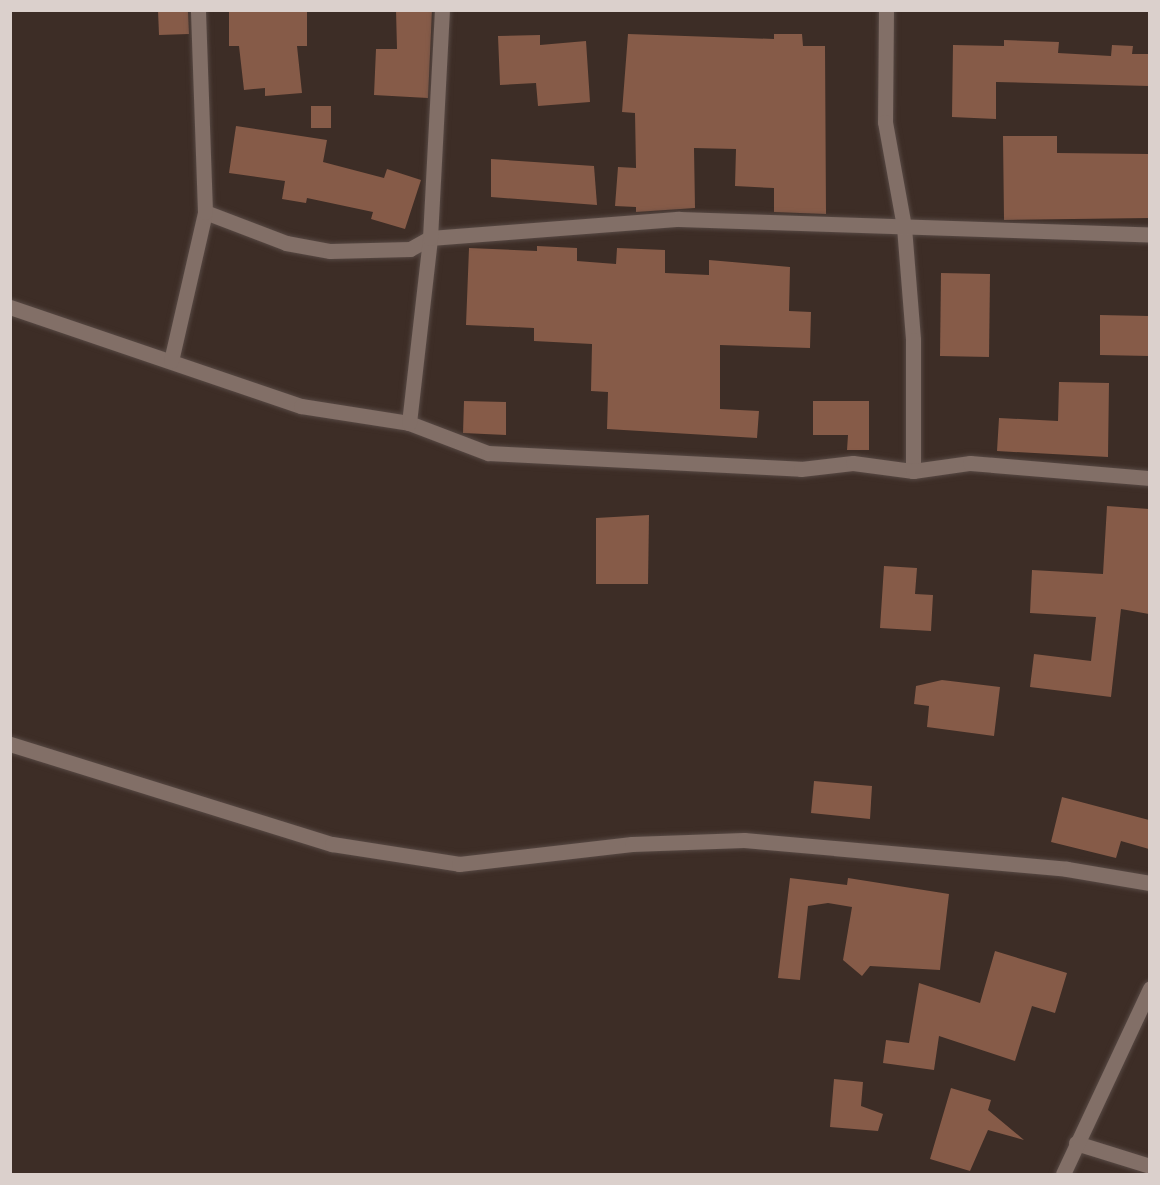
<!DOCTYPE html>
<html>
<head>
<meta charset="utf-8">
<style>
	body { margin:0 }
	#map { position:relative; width:1160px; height:1185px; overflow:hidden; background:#3d2d26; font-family:Karla,sans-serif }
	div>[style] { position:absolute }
	.building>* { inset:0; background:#865b48 }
	.roads { filter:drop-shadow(0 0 2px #574944) drop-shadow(0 0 2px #574944) }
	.minor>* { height:15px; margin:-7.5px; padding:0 7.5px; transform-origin:7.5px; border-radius:7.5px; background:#826f67 }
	span { translate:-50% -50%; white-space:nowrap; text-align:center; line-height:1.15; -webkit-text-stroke:4.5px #33231c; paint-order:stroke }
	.frame { position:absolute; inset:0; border:12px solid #dbd0cc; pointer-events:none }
</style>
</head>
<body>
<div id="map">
	<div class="building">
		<div style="clip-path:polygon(158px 10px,188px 10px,189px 34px,159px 35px)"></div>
		<div style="clip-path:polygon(229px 10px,307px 10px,307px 46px,297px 46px,302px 93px,265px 96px,265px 88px,244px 90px,239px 46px,229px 46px)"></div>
		<div style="clip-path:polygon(396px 10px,432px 10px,428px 98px,374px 95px,376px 49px,397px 49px)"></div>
		<div style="clip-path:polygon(628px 34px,774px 39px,774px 34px,802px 34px,803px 46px,825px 46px,826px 214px,774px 212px,774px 188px,735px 186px,736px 149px,694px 148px,695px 208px,636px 212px,636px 207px,615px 206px,618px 167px,636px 168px,635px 113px,622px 112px)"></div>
		<div style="clip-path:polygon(540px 35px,540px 45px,586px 41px,590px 102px,538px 106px,536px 83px,500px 85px,498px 36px)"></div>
		<div style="clip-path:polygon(1004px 40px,1059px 42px,1058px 53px,1111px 56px,1112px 45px,1133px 46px,1132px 54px,1149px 54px,1149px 86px,996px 82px,996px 119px,952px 117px,953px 45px,1004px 46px)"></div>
		<div style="clip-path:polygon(311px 106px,331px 106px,331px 128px,311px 128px)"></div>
		<div style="clip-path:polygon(236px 126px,327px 140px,323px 162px,384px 178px,387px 169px,421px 180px,405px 229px,371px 219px,373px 212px,307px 198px,306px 203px,282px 199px,285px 181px,229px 173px)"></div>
		<div style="clip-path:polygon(1003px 136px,1057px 136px,1057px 153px,1149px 154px,1149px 218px,1004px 220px)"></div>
		<div style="clip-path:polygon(491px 159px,594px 166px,597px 205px,491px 197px)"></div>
		<div style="clip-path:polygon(537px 246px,577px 248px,577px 261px,616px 264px,617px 248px,665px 250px,665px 273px,709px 275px,709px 260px,790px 267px,789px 311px,811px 312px,810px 348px,720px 345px,720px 409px,759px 411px,757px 438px,607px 429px,608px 392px,591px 391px,592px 344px,534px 341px,534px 328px,466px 325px,469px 248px,537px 251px)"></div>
		<div style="clip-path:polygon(941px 273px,990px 274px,989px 357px,940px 356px)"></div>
		<div style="clip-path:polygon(1100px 315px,1149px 316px,1149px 356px,1100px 355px)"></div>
		<div style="clip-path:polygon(1059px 382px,1109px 383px,1108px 457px,997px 451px,999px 418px,1058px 421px)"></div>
		<div style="clip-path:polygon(464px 401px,506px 402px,506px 435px,463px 433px)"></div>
		<div style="clip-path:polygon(813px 401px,869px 401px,869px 450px,847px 450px,848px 435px,813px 435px)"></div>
		<div style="clip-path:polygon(1107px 506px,1149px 509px,1149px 614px,1121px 609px,1111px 697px,1030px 687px,1034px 654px,1091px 661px,1096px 617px,1030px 613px,1032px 570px,1103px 574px)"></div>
		<div style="clip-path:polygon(649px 515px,648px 584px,596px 584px,596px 518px)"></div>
		<div style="clip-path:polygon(884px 566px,917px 568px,915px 594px,933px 595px,931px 631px,880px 628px)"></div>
		<div style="clip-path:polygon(942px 680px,1000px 687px,994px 736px,927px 727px,929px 706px,914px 704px,916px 686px)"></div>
		<div style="clip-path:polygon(814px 781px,872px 786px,870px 819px,811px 813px)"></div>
		<div style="clip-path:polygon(1062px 797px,1149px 820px,1149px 849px,1121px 841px,1116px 858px,1051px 842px)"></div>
		<div style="clip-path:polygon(790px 878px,847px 885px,848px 878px,949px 894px,940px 970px,870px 966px,862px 976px,843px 960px,852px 907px,828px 903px,808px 906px,800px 980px,778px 978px)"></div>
		<div style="clip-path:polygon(995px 951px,1067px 973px,1055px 1013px,1032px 1006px,1015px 1061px,939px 1036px,934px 1070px,883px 1063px,886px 1040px,909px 1043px,919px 983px,980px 1003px)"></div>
		<div style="clip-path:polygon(834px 1079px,863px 1082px,861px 1106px,883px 1114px,878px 1131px,830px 1127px)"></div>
		<div style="clip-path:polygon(951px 1088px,991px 1100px,988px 1110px,1024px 1140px,988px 1130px,970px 1171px,930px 1159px)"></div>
	</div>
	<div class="roads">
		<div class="minor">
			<div style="left:886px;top:10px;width:112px;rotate:90.5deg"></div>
			<div style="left:885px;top:122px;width:107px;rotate:79.7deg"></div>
			<div style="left:904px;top:227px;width:113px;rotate:85.4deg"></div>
			<div style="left:913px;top:340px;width:131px;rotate:90deg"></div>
			<div style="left:205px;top:212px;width:87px;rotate:20.9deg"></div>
			<div style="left:286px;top:243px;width:45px;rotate:10.3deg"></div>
			<div style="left:330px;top:251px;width:80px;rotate:-1.4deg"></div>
			<div style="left:410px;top:249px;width:23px;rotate:-29deg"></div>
			<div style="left:430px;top:238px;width:250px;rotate:-4.4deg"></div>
			<div style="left:679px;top:219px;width:471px;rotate:1.9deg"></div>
			<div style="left:10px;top:307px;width:307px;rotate:18.8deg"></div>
			<div style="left:301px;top:406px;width:109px;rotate:8.9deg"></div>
			<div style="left:409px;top:423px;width:85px;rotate:20.8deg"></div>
			<div style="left:488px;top:453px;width:313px;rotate:2.9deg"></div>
			<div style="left:801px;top:469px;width:52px;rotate:-6.6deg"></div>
			<div style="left:853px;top:463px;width:61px;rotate:7.6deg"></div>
			<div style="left:913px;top:471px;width:58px;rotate:-8deg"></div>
			<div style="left:970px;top:463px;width:181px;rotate:4.8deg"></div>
			<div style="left:171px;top:361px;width:153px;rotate:-77.1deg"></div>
			<div style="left:205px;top:212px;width:202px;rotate:-92deg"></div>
			<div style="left:409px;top:423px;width:186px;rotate:-83.5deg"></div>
			<div style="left:430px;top:238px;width:228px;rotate:-87deg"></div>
			<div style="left:10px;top:744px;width:337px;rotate:17.3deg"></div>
			<div style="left:332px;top:844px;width:129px;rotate:8.9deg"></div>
			<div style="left:459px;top:864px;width:174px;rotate:-6.6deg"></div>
			<div style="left:632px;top:844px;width:112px;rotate:-2deg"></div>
			<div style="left:744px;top:840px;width:324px;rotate:5.1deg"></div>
			<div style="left:1067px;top:869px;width:84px;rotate:9.6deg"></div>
			<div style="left:1076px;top:1143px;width:77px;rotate:17.3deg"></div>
			<div style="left:1063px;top:1174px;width:205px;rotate:-64.9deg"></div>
		</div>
	</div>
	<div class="frame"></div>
</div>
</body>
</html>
